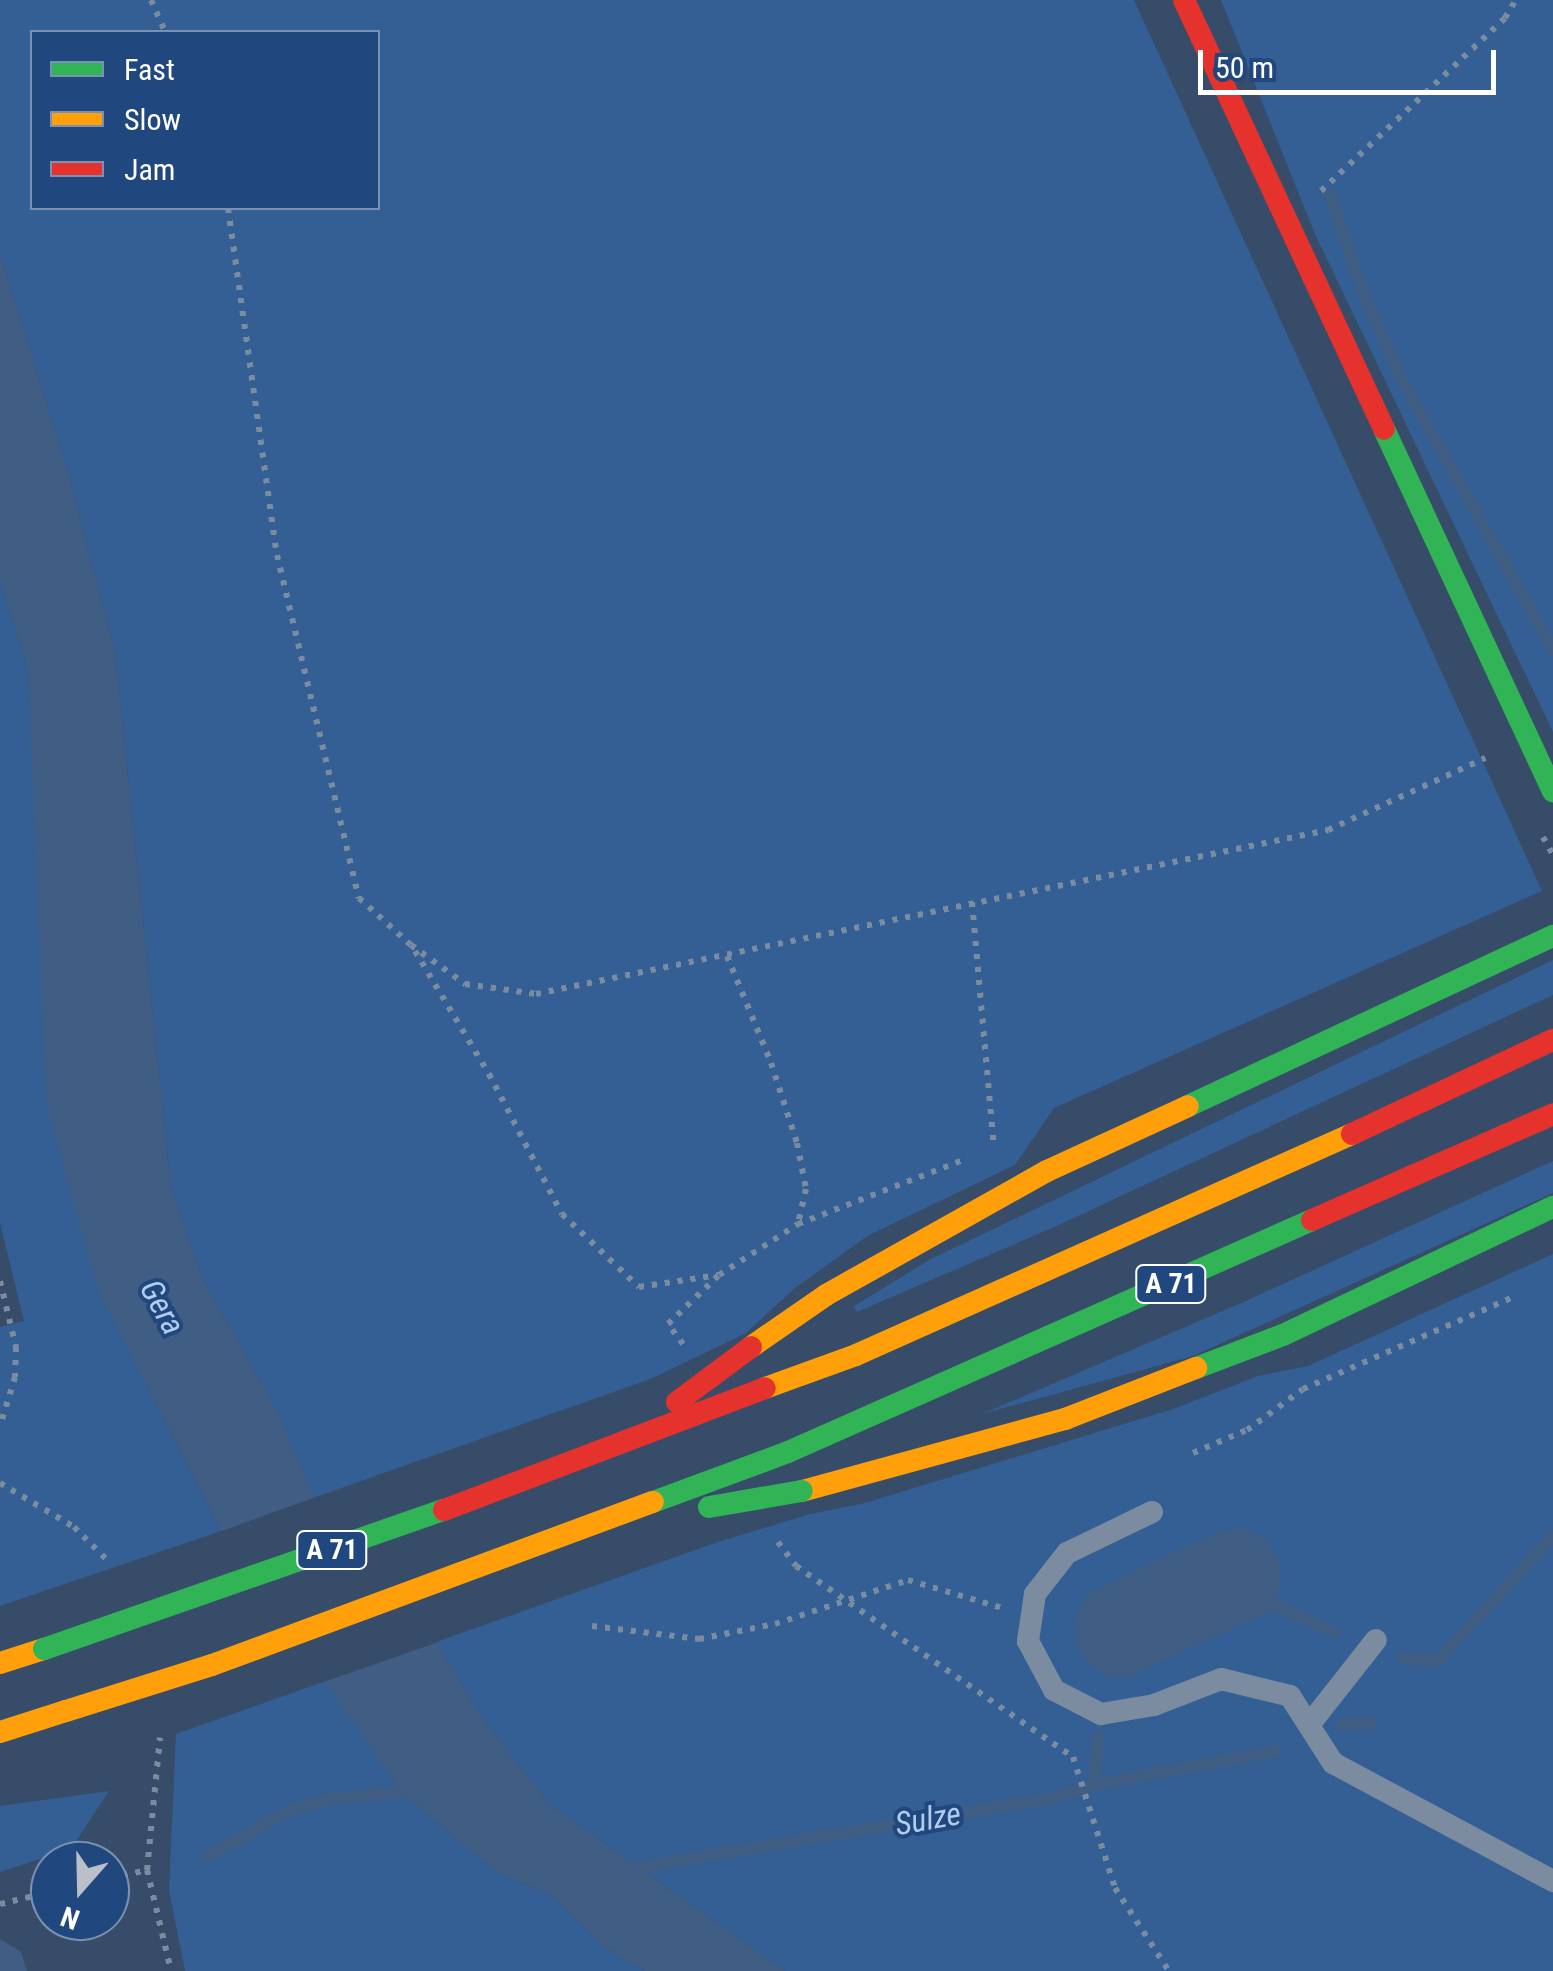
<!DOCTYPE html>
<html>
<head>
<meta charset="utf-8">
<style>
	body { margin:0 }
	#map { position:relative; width:1553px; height:1971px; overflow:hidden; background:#364c69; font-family:"Roboto Condensed",sans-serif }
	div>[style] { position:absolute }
	.green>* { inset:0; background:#345f95 }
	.water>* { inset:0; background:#405d83 }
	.pier>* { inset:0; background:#364c69 }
	.stream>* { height:12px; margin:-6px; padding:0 6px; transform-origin:6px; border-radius:6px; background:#405d83 }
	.path>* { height:6px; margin-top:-3px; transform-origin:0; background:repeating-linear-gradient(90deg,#7b8ca0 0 5px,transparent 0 13px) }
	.lane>* { height:22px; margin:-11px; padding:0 11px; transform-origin:11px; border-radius:11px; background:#7b8ca0 }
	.fast>* { height:22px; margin:-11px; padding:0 11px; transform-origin:11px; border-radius:11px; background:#30b455 }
	.slow>* { height:22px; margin:-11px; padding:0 11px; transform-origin:11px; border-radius:11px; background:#ff9f0a }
	.jam>* { height:22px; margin:-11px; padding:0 11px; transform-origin:11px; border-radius:11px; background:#e5322d }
	.fast-bridge>* { height:22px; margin:-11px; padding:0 11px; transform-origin:11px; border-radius:11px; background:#30b455 }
	.slow-bridge>* { height:22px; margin:-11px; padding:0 11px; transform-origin:11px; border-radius:11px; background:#ff9f0a }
	.jam-bridge>* { height:22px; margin:-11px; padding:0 11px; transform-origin:11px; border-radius:11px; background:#e5322d }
	span { translate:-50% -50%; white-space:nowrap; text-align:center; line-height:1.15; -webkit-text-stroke:8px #21487e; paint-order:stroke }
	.shield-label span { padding:2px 8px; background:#21487e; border:2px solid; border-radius:8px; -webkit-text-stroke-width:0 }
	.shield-label { font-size:28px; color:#fff; font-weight:700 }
	.water-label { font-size:32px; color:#b0ccef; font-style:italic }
	.legend { position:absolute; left:30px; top:30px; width:350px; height:180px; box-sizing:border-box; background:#21487e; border:2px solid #7a91b2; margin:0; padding:12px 18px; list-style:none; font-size:30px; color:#fff }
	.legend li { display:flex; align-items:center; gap:20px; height:50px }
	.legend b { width:50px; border:2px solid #7a91b2 }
	.north { position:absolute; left:30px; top:1841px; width:100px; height:100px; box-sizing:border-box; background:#21487e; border:2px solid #7a91b2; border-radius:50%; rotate:200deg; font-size:28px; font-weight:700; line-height:40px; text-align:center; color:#fff }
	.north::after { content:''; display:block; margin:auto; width:35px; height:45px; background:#b9c0ca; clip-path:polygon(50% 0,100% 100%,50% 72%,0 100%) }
	.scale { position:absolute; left:1198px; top:50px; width:298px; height:45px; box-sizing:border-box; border:5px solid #fff; border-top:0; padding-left:12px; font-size:30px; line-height:35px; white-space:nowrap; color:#fff; -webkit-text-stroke:8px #21487e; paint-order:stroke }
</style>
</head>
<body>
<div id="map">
	<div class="green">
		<div style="clip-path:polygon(evenodd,0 0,1134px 0,1542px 891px,1054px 1108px,1015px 1165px,869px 1235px,795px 1288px,746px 1333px,653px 1378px,313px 1498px,277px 1411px,203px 1280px,171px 1189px,115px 653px,69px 476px,0 254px,0 0,32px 32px,378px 32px,378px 208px,32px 208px,32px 32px)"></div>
		<div style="clip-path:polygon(1221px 0,1553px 0,1553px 732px,1315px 234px)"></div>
		<div style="clip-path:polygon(0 580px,28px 668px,38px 868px,98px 1291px,221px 1531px,0 1606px,0 1327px,24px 1321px,0 1223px)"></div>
		<div style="clip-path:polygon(1553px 960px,1553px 995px,1052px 1228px,857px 1312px,854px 1306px,931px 1259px)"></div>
		<div style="clip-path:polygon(1553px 1161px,1553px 1193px,1193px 1356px,982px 1414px,1239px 1304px)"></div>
		<div style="clip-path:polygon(1553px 1254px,1553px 1971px,785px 1971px,549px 1804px,481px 1716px,436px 1642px,715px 1543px,810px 1514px,865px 1503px,1173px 1409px,1258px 1376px,1308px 1366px)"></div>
		<div style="clip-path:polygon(326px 1681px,402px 1793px,495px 1871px,550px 1894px,605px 1947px,644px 1971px,185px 1971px,169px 1890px,176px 1734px)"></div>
		<div style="clip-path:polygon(109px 1791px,71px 1849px,0 1872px,0 1806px)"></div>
	</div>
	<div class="water">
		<div style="clip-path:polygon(0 254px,69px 476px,115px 653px,171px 1189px,203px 1280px,277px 1411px,314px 1498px,436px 1642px,481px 1716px,549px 1804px,785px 1971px,644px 1971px,605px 1947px,550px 1894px,495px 1871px,402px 1793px,221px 1531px,98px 1291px,46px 1103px,28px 668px,0 580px)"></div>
		<div style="clip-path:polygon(1244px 1527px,1267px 1540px,1279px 1560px,1280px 1586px,1271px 1611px,1128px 1677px,1110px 1677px,1089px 1664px,1077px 1646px,1074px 1622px,1087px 1594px,1215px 1533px)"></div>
		<div style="clip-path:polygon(0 1939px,21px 1952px,27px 1971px,0 1971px)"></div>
	</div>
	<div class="pier">
		<div style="clip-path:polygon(319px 1496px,441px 1641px,321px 1683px,216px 1533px)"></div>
	</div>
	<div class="stream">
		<div style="left:1330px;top:195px;width:111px;rotate:71.1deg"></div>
		<div style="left:1366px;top:300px;width:92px;rotate:65.7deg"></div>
		<div style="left:1404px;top:384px;width:305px;rotate:60.7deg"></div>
		<div style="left:1274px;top:1604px;width:68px;rotate:25.1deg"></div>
		<div style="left:1402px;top:1657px;width:35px;rotate:8deg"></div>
		<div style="left:1437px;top:1662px;width:171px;rotate:-47.4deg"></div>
		<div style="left:1341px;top:1725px;width:31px;rotate:-4deg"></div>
		<div style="left:1094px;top:1785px;width:49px;rotate:-85.3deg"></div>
		<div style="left:207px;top:1857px;width:95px;rotate:-29.5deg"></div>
		<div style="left:290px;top:1810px;width:49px;rotate:-14.3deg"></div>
		<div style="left:337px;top:1798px;width:78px;rotate:-5.1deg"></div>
		<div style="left:623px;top:1870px;width:437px;rotate:-9.5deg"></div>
		<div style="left:1054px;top:1798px;width:42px;rotate:-18deg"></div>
		<div style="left:1094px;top:1785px;width:184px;rotate:-10.6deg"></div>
	</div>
	<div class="path">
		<div style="left:151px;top:0;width:35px;rotate:66deg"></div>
		<div style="left:1321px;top:191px;width:253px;rotate:-43.2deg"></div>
		<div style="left:1505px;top:18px;width:21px;rotate:-59deg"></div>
		<div style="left:228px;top:208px;width:350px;rotate:82deg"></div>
		<div style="left:277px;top:555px;width:353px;rotate:76.6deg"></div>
		<div style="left:359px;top:898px;width:70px;rotate:42.1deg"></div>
		<div style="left:411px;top:945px;width:67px;rotate:35.8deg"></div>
		<div style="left:465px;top:984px;width:72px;rotate:8deg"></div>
		<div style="left:536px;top:994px;width:809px;rotate:-11.7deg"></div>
		<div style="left:1328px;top:830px;width:173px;rotate:-24.6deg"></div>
		<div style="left:1543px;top:837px;width:21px;rotate:61deg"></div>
		<div style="left:972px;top:902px;width:247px;rotate:84.9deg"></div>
		<div style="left:415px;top:951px;width:144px;rotate:59deg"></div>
		<div style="left:489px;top:1074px;width:158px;rotate:62.5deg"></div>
		<div style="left:562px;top:1214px;width:106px;rotate:43.5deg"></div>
		<div style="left:639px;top:1287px;width:80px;rotate:-8.6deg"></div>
		<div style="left:727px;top:956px;width:116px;rotate:67.6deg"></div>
		<div style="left:771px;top:1063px;width:84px;rotate:72deg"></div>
		<div style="left:797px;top:1143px;width:47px;rotate:78.9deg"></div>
		<div style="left:806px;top:1189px;width:36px;rotate:103deg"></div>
		<div style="left:0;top:1281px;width:68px;rotate:76.4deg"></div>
		<div style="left:16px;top:1347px;width:30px;rotate:92deg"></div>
		<div style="left:15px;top:1377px;width:51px;rotate:107deg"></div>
		<div style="left:683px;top:1344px;width:25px;rotate:-127deg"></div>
		<div style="left:668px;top:1324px;width:71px;rotate:-43.9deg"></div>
		<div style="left:719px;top:1275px;width:94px;rotate:-32.8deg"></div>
		<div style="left:798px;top:1224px;width:182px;rotate:-21.2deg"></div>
		<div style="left:1193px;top:1453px;width:59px;rotate:-23.1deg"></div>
		<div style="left:1247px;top:1430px;width:69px;rotate:-36.2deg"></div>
		<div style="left:1303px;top:1389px;width:232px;rotate:-23.6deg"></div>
		<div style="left:0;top:1483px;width:86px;rotate:30.7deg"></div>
		<div style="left:74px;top:1527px;width:47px;rotate:45deg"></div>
		<div style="left:778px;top:1542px;width:30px;rotate:53deg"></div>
		<div style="left:796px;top:1566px;width:336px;rotate:34.6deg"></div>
		<div style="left:1073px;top:1757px;width:138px;rotate:72.2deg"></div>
		<div style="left:1115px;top:1888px;width:99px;rotate:57deg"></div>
		<div style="left:592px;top:1626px;width:108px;rotate:6.9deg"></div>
		<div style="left:699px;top:1639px;width:77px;rotate:-11.2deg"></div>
		<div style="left:775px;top:1624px;width:140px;rotate:-18.3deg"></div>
		<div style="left:908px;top:1580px;width:98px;rotate:16.6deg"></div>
		<div style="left:147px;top:1870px;width:104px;rotate:76.6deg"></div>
		<div style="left:110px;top:1878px;width:38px;rotate:-12deg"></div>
		<div style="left:147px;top:1870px;width:133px;rotate:-84.4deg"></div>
		<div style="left:0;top:1904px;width:51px;rotate:-13.5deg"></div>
	</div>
	<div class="lane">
		<div style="left:1152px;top:1512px;width:94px;rotate:154.2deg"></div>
		<div style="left:1067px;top:1553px;width:52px;rotate:128deg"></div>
		<div style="left:1035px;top:1594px;width:48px;rotate:98.5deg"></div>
		<div style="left:1028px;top:1641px;width:55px;rotate:62deg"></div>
		<div style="left:1054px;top:1690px;width:53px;rotate:27.1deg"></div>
		<div style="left:1101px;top:1714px;width:54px;rotate:-9.6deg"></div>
		<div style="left:1154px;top:1705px;width:72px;rotate:-21.2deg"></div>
		<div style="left:1221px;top:1679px;width:71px;rotate:13.8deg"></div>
		<div style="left:1290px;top:1696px;width:80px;rotate:57.3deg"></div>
		<div style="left:1333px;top:1763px;width:250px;rotate:28.2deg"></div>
		<div style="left:1309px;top:1725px;width:108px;rotate:-51.8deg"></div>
	</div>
	<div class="fast">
		<div style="left:1384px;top:429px;width:400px;rotate:65deg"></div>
		<div style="left:1188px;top:1106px;width:403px;rotate:-25deg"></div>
		<div style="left:1196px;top:1368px;width:93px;rotate:-20.8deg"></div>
		<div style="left:1283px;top:1335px;width:299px;rotate:-25.4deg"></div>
		<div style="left:788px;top:1452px;width:573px;rotate:-23.88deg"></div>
	</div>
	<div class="slow">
		<div style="left:751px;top:1347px;width:91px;rotate:-34.7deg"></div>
		<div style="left:826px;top:1295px;width:253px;rotate:-29.3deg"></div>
		<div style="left:1047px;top:1171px;width:155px;rotate:-24.7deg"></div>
		<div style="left:765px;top:1388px;width:97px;rotate:-19.9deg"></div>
		<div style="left:856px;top:1355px;width:543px;rotate:-24.02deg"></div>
		<div style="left:802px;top:1491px;width:273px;rotate:-15.3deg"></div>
		<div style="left:1065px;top:1419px;width:141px;rotate:-21.3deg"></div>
		<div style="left:0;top:1663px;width:46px;rotate:-17.7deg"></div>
		<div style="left:0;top:1732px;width:69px;rotate:-17.7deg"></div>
	</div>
	<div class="jam">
		<div style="left:1184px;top:0;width:473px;rotate:65deg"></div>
		<div style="left:1352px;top:1134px;width:222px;rotate:-25.1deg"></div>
		<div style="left:1312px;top:1220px;width:263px;rotate:-23.7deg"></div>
	</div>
	<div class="fast-bridge">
		<div style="left:653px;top:1502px;width:144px;rotate:-20.3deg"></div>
		<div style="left:709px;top:1507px;width:94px;rotate:-9.8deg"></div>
		<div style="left:44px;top:1649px;width:423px;rotate:-19.2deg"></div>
	</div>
	<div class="slow-bridge">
		<div style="left:66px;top:1711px;width:153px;rotate:-17.5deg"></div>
		<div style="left:212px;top:1665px;width:470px;rotate:-20.3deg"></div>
	</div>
	<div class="jam-bridge">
		<div style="left:677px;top:1402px;width:92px;rotate:-36.6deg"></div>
		<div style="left:444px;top:1510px;width:343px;rotate:-20.8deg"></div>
	</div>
	<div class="shield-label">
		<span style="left:1171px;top:1284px">A 71</span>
		<span style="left:332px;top:1550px">A 71</span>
	</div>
	<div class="water-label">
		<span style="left:162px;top:1307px;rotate:61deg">Gera</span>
		<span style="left:928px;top:1819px;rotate:-10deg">Sulze</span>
	</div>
	<ul class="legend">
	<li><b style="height:12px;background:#30b455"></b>Fast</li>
	<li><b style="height:12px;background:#ff9f0a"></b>Slow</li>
	<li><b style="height:12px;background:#e5322d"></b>Jam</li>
	</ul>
	<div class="north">N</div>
	<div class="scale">50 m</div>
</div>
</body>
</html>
